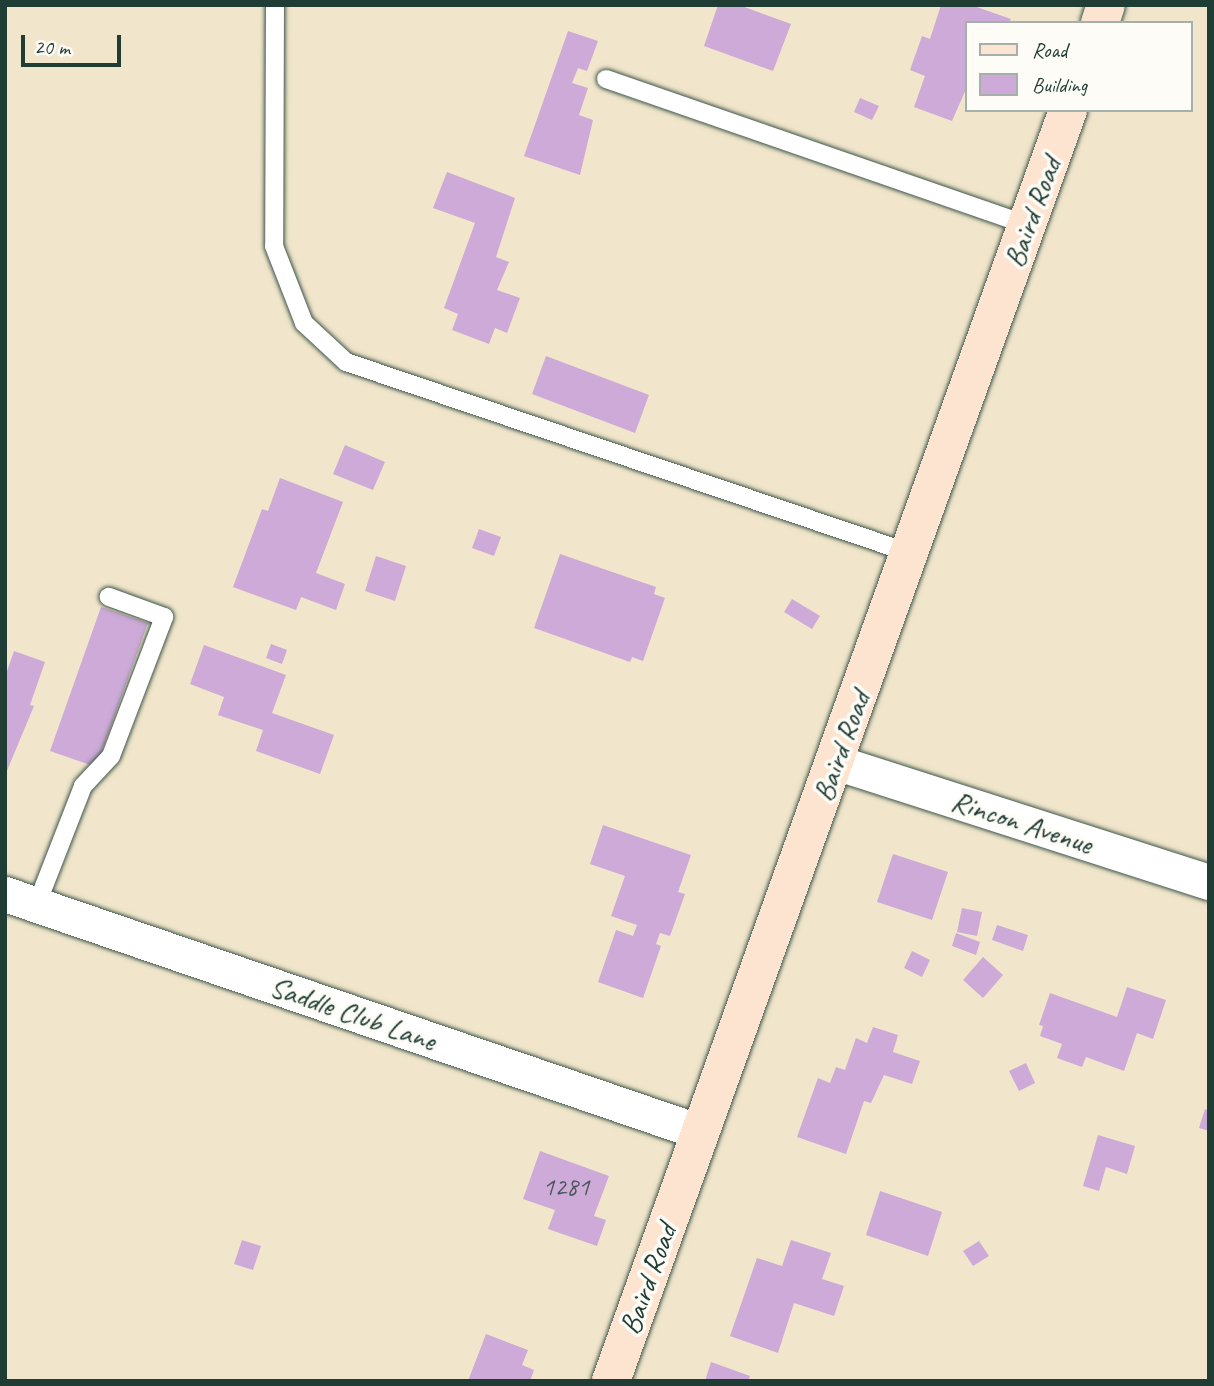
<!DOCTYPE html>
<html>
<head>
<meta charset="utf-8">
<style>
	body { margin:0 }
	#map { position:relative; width:1214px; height:1386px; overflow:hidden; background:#f1e6cb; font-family:Caveat,sans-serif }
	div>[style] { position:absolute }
	.building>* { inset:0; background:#cdaad7 }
	.roads { filter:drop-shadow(0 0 2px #3e564b) drop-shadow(0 0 2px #3e564b) }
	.lane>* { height:18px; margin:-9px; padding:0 9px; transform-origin:9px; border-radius:9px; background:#fff }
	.street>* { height:35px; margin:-17.5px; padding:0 17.5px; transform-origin:17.5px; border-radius:17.5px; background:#fff }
	.secondary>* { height:38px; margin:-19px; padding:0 19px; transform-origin:19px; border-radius:19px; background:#fde4d1 }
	span { translate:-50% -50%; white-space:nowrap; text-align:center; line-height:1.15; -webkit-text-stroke:7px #fdfcf7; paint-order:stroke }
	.number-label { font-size:26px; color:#4a585d }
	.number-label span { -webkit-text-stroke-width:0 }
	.street-label { font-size:30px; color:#1f3d34 }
	.frame { position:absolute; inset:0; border:7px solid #1f3d34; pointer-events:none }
	.legend { position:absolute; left:965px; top:21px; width:228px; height:91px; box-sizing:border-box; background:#fdfcf7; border:2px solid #a4b0a9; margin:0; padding:9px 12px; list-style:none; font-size:21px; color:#1f3d34 }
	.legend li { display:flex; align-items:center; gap:14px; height:35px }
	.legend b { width:35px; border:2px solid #a4b0a9 }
	.scale { position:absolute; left:21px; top:35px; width:100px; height:32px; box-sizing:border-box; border:4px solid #1f3d34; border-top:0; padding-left:9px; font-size:21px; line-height:24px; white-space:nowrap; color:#1f3d34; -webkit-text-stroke:5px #fdfcf7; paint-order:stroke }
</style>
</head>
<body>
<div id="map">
	<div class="building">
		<div style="clip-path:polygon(718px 5px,739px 5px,791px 24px,773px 71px,704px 46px)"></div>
		<div style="clip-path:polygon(941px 5px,971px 5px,1011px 19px,1009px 23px,967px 23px,967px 87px,952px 121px,914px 107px,925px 76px,910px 70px,922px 36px,930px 39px)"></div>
		<div style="clip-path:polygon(568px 31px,598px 41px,587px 71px,578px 68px,572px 83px,588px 88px,579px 115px,593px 120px,580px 175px,524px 156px)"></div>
		<div style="clip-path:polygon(860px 98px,879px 106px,872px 120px,854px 112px)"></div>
		<div style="clip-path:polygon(447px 172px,515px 198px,496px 257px,509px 262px,497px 290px,520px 298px,507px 333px,495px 328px,489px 344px,452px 330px,458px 314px,444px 308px,475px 223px,433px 208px)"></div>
		<div style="clip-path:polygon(546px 356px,649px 395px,635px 433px,532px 394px)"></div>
		<div style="clip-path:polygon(345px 445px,385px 462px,373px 490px,333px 474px)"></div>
		<div style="clip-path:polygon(280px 478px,343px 502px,316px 573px,345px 584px,336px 610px,301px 597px,296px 610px,233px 587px,262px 509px,268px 511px)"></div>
		<div style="clip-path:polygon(479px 529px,501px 537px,494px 556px,472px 548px)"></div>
		<div style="clip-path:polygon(560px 554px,656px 587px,654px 594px,665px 598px,643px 661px,632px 657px,630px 662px,534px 628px)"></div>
		<div style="clip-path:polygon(376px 556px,406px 566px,395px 601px,365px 591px)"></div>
		<div style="clip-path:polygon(792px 599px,820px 616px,812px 629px,784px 612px)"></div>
		<div style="clip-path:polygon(101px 607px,148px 623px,96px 767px,50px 751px)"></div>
		<div style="clip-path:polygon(271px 644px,287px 650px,282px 664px,266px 658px)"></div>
		<div style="clip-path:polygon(204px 645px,286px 675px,272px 713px,334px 735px,320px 774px,256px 751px,263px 730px,218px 715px,224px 697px,190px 684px)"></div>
		<div style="clip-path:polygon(14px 651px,45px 662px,30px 705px,34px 706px,6px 773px,5px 677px)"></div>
		<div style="clip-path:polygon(603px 825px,691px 855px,678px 892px,685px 894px,670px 936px,660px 933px,656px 944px,661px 946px,643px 998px,598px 982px,616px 930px,633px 936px,637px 925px,611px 916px,625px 876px,590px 864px)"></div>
		<div style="clip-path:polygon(893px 854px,948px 872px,932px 920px,877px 902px)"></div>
		<div style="clip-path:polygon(962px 908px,982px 912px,977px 936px,957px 932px)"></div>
		<div style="clip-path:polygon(997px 925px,1028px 935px,1023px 951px,992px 940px)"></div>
		<div style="clip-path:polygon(956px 933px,980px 942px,976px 955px,952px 946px)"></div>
		<div style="clip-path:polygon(912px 951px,930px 960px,922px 977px,904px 968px)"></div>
		<div style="clip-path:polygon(983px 957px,1003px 975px,983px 998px,963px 980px)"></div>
		<div style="clip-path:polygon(1127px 987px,1166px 1000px,1153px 1039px,1137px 1033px,1124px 1071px,1086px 1057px,1082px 1067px,1057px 1058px,1062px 1044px,1040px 1036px,1043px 1026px,1039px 1025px,1050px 993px,1117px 1017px)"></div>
		<div style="clip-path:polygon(873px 1027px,898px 1035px,893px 1052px,920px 1061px,912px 1084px,884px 1075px,871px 1103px,864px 1101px,846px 1154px,797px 1137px,818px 1078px,830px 1083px,836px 1067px,845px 1070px,856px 1038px,867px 1043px)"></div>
		<div style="clip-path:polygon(1026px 1063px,1035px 1083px,1019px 1091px,1009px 1071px)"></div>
		<div style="clip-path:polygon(1205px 1109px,1209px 1111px,1209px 1131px,1199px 1128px)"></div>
		<div style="clip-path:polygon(1098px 1135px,1135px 1146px,1127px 1174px,1106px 1167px,1099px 1191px,1083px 1186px)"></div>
		<div style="clip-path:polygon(540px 1151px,609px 1176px,594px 1216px,606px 1220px,597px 1246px,548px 1229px,555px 1210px,523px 1199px)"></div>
		<div style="clip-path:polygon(880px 1191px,942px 1212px,928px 1256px,866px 1235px)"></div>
		<div style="clip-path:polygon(242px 1240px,261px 1246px,253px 1270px,234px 1264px)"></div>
		<div style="clip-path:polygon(791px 1240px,831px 1253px,822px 1279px,844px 1286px,834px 1316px,794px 1303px,778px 1353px,730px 1336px,757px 1258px,782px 1266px)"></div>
		<div style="clip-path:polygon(979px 1241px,989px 1256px,973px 1266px,963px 1251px)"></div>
		<div style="clip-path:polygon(486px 1334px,528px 1350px,522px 1365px,534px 1370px,530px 1381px,468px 1381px)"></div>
		<div style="clip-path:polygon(711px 1362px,750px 1376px,748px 1381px,705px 1381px)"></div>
	</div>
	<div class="roads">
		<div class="lane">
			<div style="left:275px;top:5px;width:241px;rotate:90.2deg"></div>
			<div style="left:274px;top:246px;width:83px;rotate:68.7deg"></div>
			<div style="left:304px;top:323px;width:57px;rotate:42.9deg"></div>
			<div style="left:346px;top:362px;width:595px;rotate:18.71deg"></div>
			<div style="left:606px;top:79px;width:446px;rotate:19.1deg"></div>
			<div style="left:37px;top:904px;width:127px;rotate:-68.7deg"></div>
			<div style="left:83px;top:786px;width:41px;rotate:-47deg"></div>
			<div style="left:111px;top:756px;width:149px;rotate:-69.1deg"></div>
			<div style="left:164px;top:617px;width:59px;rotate:-160deg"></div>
		</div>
		<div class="street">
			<div style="left:835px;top:762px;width:393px;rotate:17.8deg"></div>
			<div style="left:5px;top:894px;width:735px;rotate:18.9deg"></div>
		</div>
		<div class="secondary">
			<div style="left:1100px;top:23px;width:19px;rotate:-72deg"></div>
			<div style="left:611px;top:1381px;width:1351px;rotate:-70.22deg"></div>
		</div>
	</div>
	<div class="number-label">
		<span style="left:566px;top:1187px">1281</span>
	</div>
	<div class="street-label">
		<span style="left:1032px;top:212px;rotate:-70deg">Baird Road</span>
		<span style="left:841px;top:746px;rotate:-70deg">Baird Road</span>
		<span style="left:1022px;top:822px;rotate:18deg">Rincon Avenue</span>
		<span style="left:353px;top:1013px;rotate:19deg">Saddle Club Lane</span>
		<span style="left:648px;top:1279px;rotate:-70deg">Baird Road</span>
	</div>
	<div class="frame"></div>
	<ul class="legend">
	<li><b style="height:9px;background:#fde4d1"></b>Road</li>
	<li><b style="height:19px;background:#cdaad7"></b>Building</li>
	</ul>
	<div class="scale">20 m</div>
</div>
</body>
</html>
